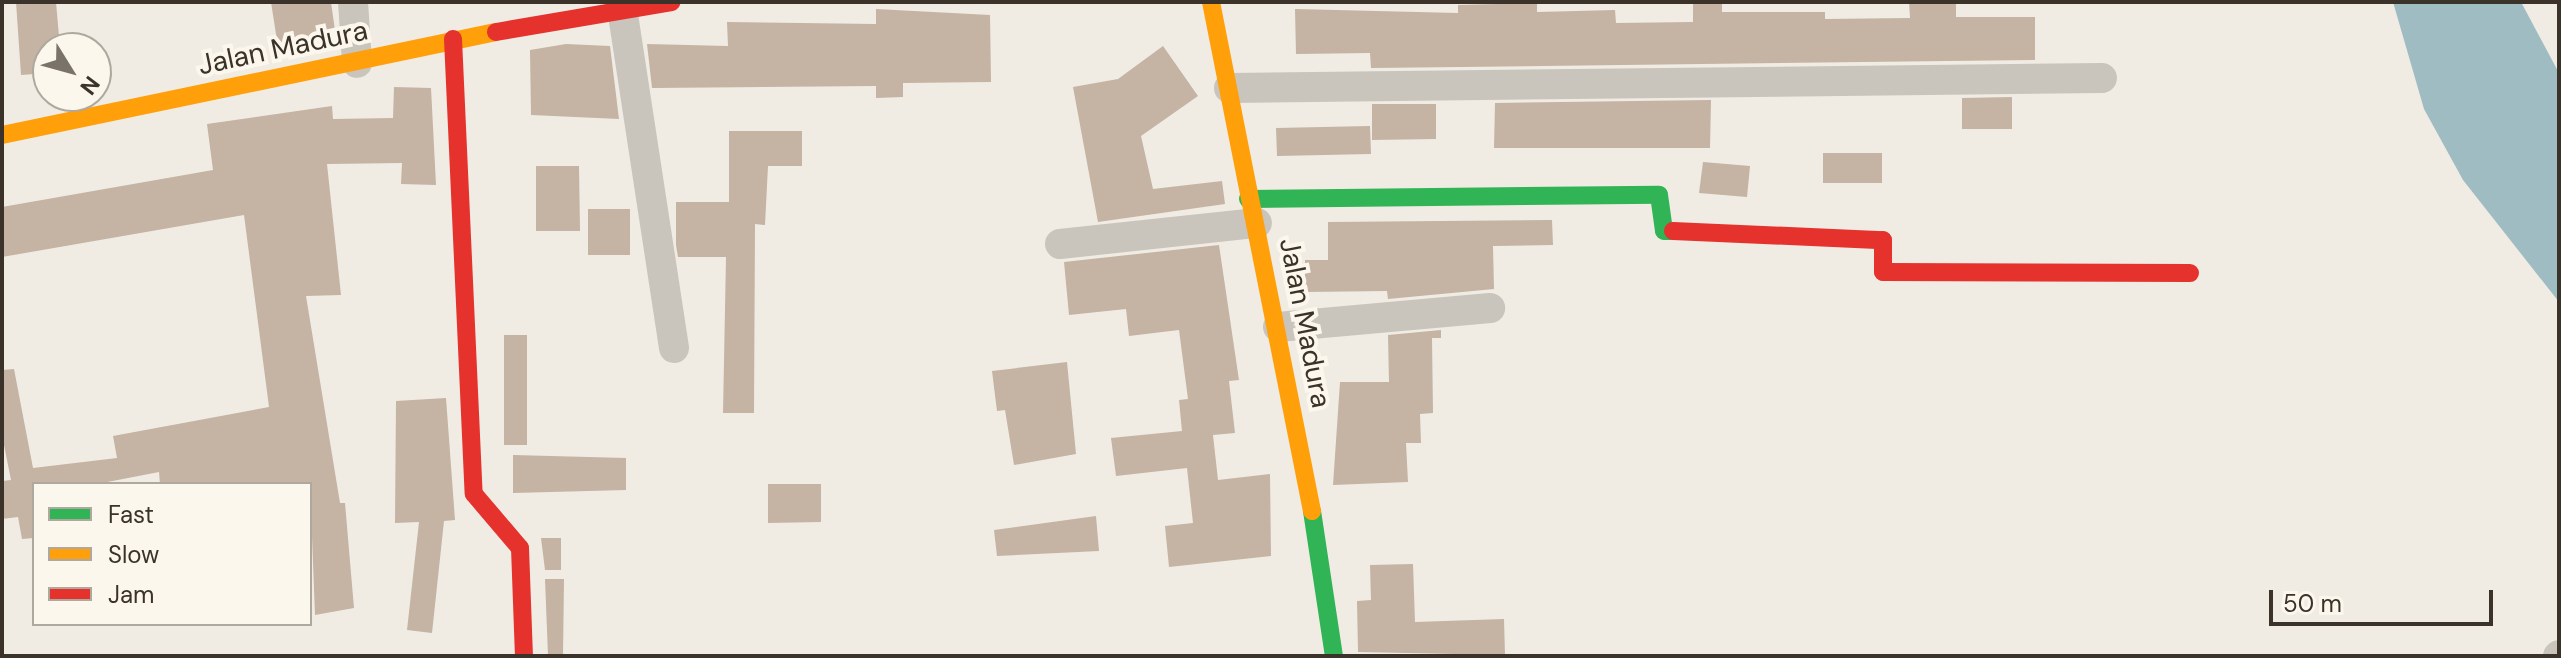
<!DOCTYPE html>
<html>
<head>
<meta charset="utf-8">
<style>
	body { margin:0 }
	#map { position:relative; width:2561px; height:658px; overflow:hidden; background:#f0ece3; font-family:"DM Sans",sans-serif }
	div>[style] { position:absolute }
	.water>* { inset:0; background:#9ebcc2 }
	.building>* { inset:0; background:#c5b3a4 }
	.street>* { height:30px; margin:-15px; padding:0 15px; transform-origin:15px; border-radius:15px; background:#c9c4bc }
	.fast>* { height:18px; margin:-9px; padding:0 9px; transform-origin:9px; border-radius:9px; background:#30b455 }
	.slow>* { height:18px; margin:-9px; padding:0 9px; transform-origin:9px; border-radius:9px; background:#ff9f0a }
	.jam>* { height:18px; margin:-9px; padding:0 9px; transform-origin:9px; border-radius:9px; background:#e5322d }
	span { translate:-50% -50%; white-space:nowrap; text-align:center; line-height:1.15; -webkit-text-stroke:8px #fbf7ec; paint-order:stroke }
	.street-label { font-size:28px; color:#3b3229 }
	.frame { position:absolute; inset:0; border:4px solid #3b3229; pointer-events:none }
	.legend { position:absolute; left:32px; top:482px; width:280px; height:144px; box-sizing:border-box; background:#fbf7ec; border:2px solid #aea89e; margin:0; padding:10px 14px; list-style:none; font-size:24px; color:#3b3229 }
	.legend li { display:flex; align-items:center; gap:16px; height:40px }
	.legend b { width:40px; border:2px solid #aea89e }
	.north { position:absolute; left:32px; top:32px; width:80px; height:80px; box-sizing:border-box; background:#fbf7ec; border:2px solid #aea89e; border-radius:50%; rotate:127deg; font-size:22px; font-weight:700; line-height:32px; text-align:center; color:#3b3229 }
	.north::after { content:''; display:block; margin:auto; width:28px; height:36px; background:#7a736a; clip-path:polygon(50% 0,100% 100%,50% 72%,0 100%) }
	.scale { position:absolute; left:2269px; top:590px; width:224px; height:36px; box-sizing:border-box; border:4px solid #3b3229; border-top:0; padding-left:10px; font-size:24px; line-height:28px; white-space:nowrap; color:#3b3229; -webkit-text-stroke:6px #fbf7ec; paint-order:stroke }
</style>
</head>
<body>
<div id="map">
	<div class="water">
		<div style="clip-path:polygon(2393px 2px,2521px 2px,2559px 73px,2559px 302px,2463px 180px,2424px 109px)"></div>
	</div>
	<div class="building">
		<div style="clip-path:polygon(16px 2px,56px 2px,60px 48px,48px 48px,48px 73px,21px 75px)"></div>
		<div style="clip-path:polygon(271px 2px,331px 2px,336px 38px,278px 47px)"></div>
		<div style="clip-path:polygon(1693px 2px,1722px 2px,1722px 12px,1825px 12px,1825px 19px,1910px 18px,1909px 2px,1956px 2px,1956px 17px,2035px 17px,2035px 60px,1371px 68px,1370px 53px,1296px 54px,1295px 9px,1458px 13px,1458px 5px,1537px 3px,1537px 12px,1615px 10px,1616px 23px,1693px 22px)"></div>
		<div style="clip-path:polygon(876px 9px,990px 15px,991px 82px,903px 83px,903px 97px,876px 98px,876px 86px,652px 88px,647px 44px,728px 46px,727px 22px,876px 24px)"></div>
		<div style="clip-path:polygon(566px 44px,610px 46px,619px 119px,531px 115px,530px 50px)"></div>
		<div style="clip-path:polygon(1163px 46px,1198px 96px,1141px 136px,1153px 189px,1222px 181px,1225px 204px,1098px 222px,1073px 87px,1118px 79px)"></div>
		<div style="clip-path:polygon(394px 87px,431px 88px,436px 185px,401px 184px,402px 163px,327px 164px,341px 295px,306px 296px,340px 503px,345px 503px,354px 608px,315px 615px,310px 484px,160px 484px,159px 472px,97px 484px,34px 484px,34px 538px,22px 539px,18px 517px,2px 519px,2px 481px,11px 480px,2px 435px,2px 370px,14px 369px,33px 468px,117px 458px,113px 436px,269px 407px,244px 215px,2px 257px,2px 207px,213px 170px,207px 124px,332px 106px,333px 119px,393px 118px)"></div>
		<div style="clip-path:polygon(2012px 97px,2012px 129px,1962px 129px,1962px 98px)"></div>
		<div style="clip-path:polygon(1711px 100px,1710px 148px,1494px 148px,1495px 103px)"></div>
		<div style="clip-path:polygon(1372px 104px,1436px 104px,1436px 139px,1372px 140px)"></div>
		<div style="clip-path:polygon(1370px 126px,1371px 154px,1277px 156px,1276px 128px)"></div>
		<div style="clip-path:polygon(729px 131px,802px 131px,802px 166px,768px 166px,765px 225px,755px 224px,754px 413px,723px 413px,726px 257px,678px 257px,676px 245px,676px 202px,729px 202px)"></div>
		<div style="clip-path:polygon(1823px 153px,1882px 153px,1882px 183px,1823px 183px)"></div>
		<div style="clip-path:polygon(1703px 162px,1750px 166px,1747px 197px,1699px 193px)"></div>
		<div style="clip-path:polygon(536px 166px,579px 166px,580px 231px,536px 231px)"></div>
		<div style="clip-path:polygon(588px 209px,630px 209px,630px 255px,588px 255px)"></div>
		<div style="clip-path:polygon(1552px 220px,1553px 245px,1493px 246px,1494px 289px,1388px 299px,1387px 291px,1305px 292px,1305px 260px,1328px 260px,1328px 222px)"></div>
		<div style="clip-path:polygon(1219px 245px,1239px 380px,1229px 381px,1235px 433px,1213px 435px,1218px 480px,1270px 474px,1271px 556px,1169px 567px,1165px 526px,1193px 523px,1187px 468px,1116px 476px,1111px 438px,1182px 431px,1179px 400px,1188px 399px,1179px 330px,1129px 336px,1126px 309px,1069px 315px,1064px 262px)"></div>
		<div style="clip-path:polygon(1441px 330px,1441px 338px,1432px 338px,1433px 413px,1420px 414px,1421px 443px,1406px 443px,1408px 482px,1333px 485px,1340px 382px,1389px 382px,1388px 335px)"></div>
		<div style="clip-path:polygon(504px 335px,527px 335px,527px 445px,504px 445px)"></div>
		<div style="clip-path:polygon(1067px 362px,1076px 454px,1014px 465px,1005px 410px,997px 411px,992px 371px)"></div>
		<div style="clip-path:polygon(446px 398px,455px 520px,444px 521px,432px 633px,407px 630px,419px 522px,395px 523px,396px 401px)"></div>
		<div style="clip-path:polygon(513px 455px,626px 458px,626px 490px,513px 493px)"></div>
		<div style="clip-path:polygon(768px 484px,821px 484px,821px 522px,768px 523px)"></div>
		<div style="clip-path:polygon(1096px 516px,1099px 551px,997px 556px,994px 530px)"></div>
		<div style="clip-path:polygon(541px 538px,561px 538px,561px 570px,545px 570px)"></div>
		<div style="clip-path:polygon(1413px 564px,1415px 622px,1504px 619px,1505px 655px,1358px 652px,1357px 601px,1371px 600px,1370px 565px)"></div>
		<div style="clip-path:polygon(545px 579px,564px 579px,563px 656px,548px 656px)"></div>
	</div>
	<div class="street">
		<div style="left:353px;top:2px;width:61px;rotate:86.2deg"></div>
		<div style="left:622px;top:8px;width:344px;rotate:81.3deg"></div>
		<div style="left:1229px;top:88px;width:873px;rotate:-0.66deg"></div>
		<div style="left:1060px;top:244px;width:198px;rotate:-6.1deg"></div>
		<div style="left:1278px;top:327px;width:213px;rotate:-5.1deg"></div>
		<div style="left:2558px;top:656px;width:1px;rotate:-45deg"></div>
	</div>
	<div class="fast">
		<div style="left:1248px;top:199px;width:411px;rotate:-0.6deg"></div>
		<div style="left:1659px;top:195px;width:36px;rotate:82deg"></div>
		<div style="left:1664px;top:231px;width:9px"></div>
		<div style="left:1312px;top:511px;width:147px;rotate:81.4deg"></div>
	</div>
	<div class="slow">
		<div style="left:1211px;top:2px;width:519px;rotate:78.78deg"></div>
		<div style="left:2px;top:135px;width:505px;rotate:-11.78deg"></div>
	</div>
	<div class="jam">
		<div style="left:496px;top:32px;width:178px;rotate:-9.7deg"></div>
		<div style="left:453px;top:39px;width:455px;rotate:87.4deg"></div>
		<div style="left:474px;top:494px;width:71px;rotate:49.6deg"></div>
		<div style="left:520px;top:548px;width:108px;rotate:87.9deg"></div>
		<div style="left:1673px;top:231px;width:210px;rotate:2.5deg"></div>
		<div style="left:1883px;top:240px;width:32px;rotate:90deg"></div>
		<div style="left:1883px;top:272px;width:307px;rotate:0.2deg"></div>
	</div>
	<div class="street-label">
		<span style="left:283px;top:48px;rotate:-12deg">Jalan Madura</span>
		<span style="left:1305px;top:323px;rotate:79deg">Jalan Madura</span>
	</div>
	<div class="frame"></div>
	<ul class="legend">
	<li><b style="height:10px;background:#30b455"></b>Fast</li>
	<li><b style="height:10px;background:#ff9f0a"></b>Slow</li>
	<li><b style="height:10px;background:#e5322d"></b>Jam</li>
	</ul>
	<div class="north">N</div>
	<div class="scale">50 m</div>
</div>
</body>
</html>
